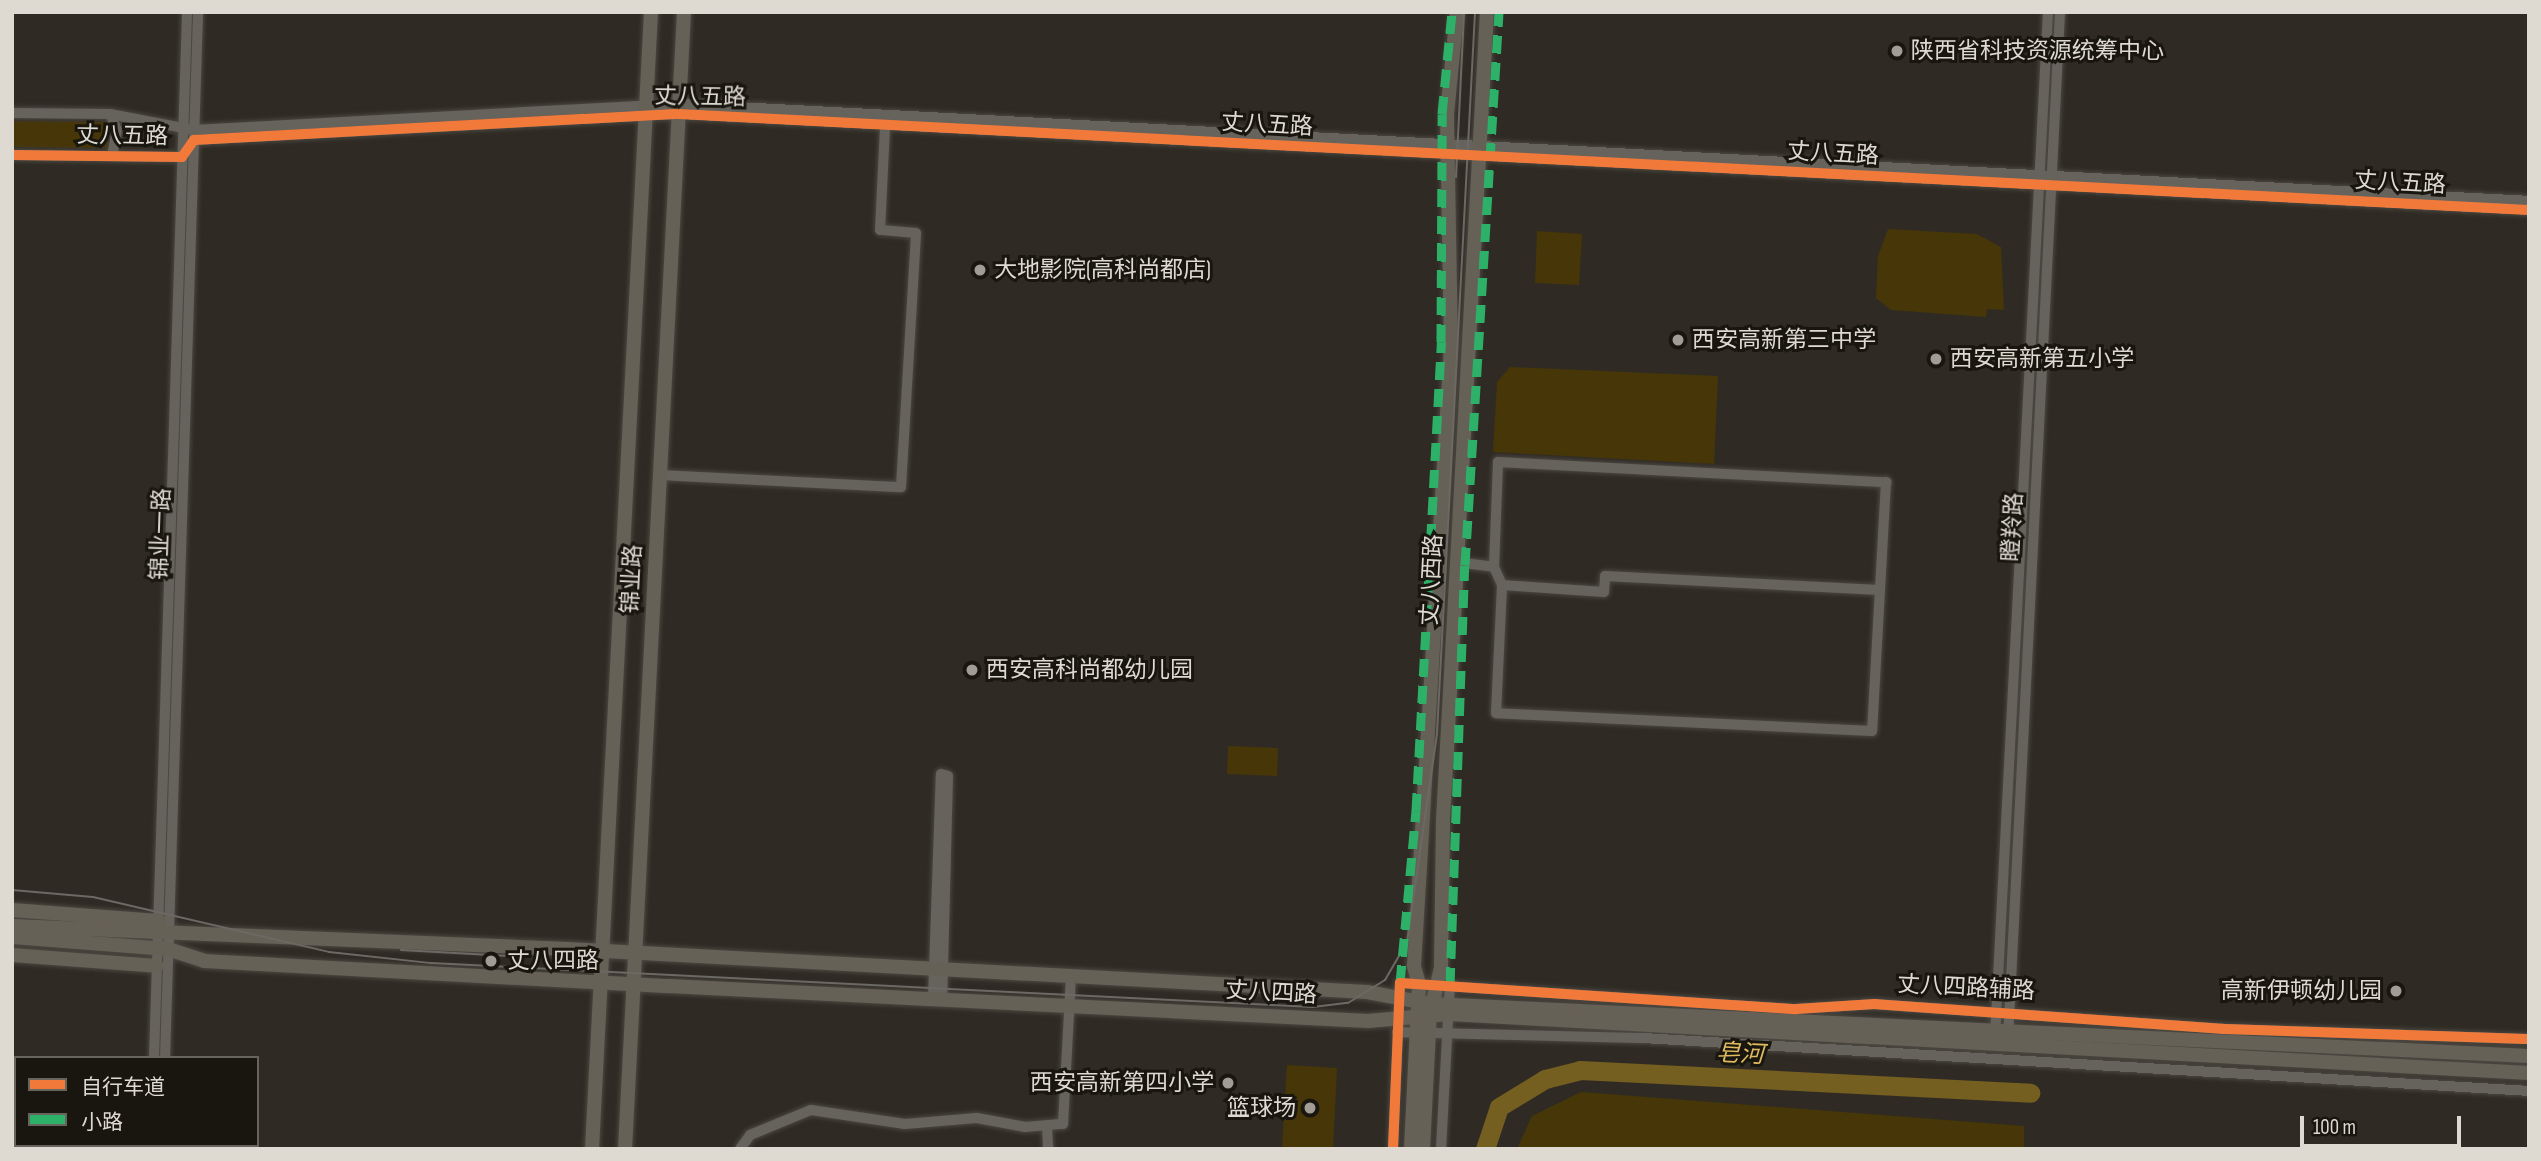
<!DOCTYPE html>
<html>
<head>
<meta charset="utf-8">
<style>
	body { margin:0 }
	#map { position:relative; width:2541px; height:1161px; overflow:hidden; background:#2f2b24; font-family:"Sofia Sans Condensed","Noto Sans SC",sans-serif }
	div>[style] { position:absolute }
	.green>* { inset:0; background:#473607 }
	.river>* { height:19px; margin:-9.5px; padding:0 9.5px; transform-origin:9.5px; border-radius:9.5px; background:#745e20 }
	.roads { filter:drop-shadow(0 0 2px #4b4741) drop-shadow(0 0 2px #4b4741) }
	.minor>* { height:10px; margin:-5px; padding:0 5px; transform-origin:5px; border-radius:5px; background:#66635d }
	.major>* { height:14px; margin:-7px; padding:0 7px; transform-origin:7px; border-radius:7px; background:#666157 }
	.tram>* { height:2px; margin:-1px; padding:0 1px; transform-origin:1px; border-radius:1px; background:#6c6964 }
	.quiet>* { height:9px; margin-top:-4.5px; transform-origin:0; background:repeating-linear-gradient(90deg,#2db169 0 18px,transparent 0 27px) }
	.cycleway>* { height:10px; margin:-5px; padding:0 5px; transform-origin:5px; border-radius:5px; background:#f17a3a }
	.dots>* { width:19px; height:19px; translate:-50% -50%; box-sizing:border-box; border:4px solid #18160f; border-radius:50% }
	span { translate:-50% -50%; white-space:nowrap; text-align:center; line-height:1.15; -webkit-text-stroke:6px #18160f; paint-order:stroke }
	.poi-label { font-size:23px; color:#dedad1 }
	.left { translate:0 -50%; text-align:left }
	.right { translate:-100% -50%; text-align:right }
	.street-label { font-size:23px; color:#dedad1 }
	.water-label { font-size:24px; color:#dfbb5e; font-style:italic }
	.frame { position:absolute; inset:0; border:14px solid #dedad1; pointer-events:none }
	.legend { position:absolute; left:14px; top:1056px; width:245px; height:91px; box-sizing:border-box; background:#18160f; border:2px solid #67645d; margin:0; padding:9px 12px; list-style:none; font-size:21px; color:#dedad1 }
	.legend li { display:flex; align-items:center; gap:14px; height:35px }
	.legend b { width:35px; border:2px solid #67645d }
	.scale { position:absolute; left:2300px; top:1116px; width:161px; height:32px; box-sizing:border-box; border:4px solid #dedad1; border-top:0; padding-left:9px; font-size:21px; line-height:24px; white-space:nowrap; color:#dedad1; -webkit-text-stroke:5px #18160f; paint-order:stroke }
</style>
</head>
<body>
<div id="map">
	<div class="green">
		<div style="clip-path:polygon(12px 121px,109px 122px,108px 148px,12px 147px)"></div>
		<div style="clip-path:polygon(1888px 229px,1977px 234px,2001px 247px,2004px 310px,1987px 309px,1986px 317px,1891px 310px,1876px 298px,1878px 256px)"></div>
		<div style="clip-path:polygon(1537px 231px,1582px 234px,1579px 285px,1535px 283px)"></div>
		<div style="clip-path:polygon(1510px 367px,1718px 376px,1714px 464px,1493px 452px,1497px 382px)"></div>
		<div style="clip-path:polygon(1228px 746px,1278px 748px,1277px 776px,1227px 774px)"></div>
		<div style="clip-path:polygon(1287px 1065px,1337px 1068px,1333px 1149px,1282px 1149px)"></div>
		<div style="clip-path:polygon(1581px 1092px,2024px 1126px,2024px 1149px,1517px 1149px,1532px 1116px)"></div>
	</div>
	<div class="river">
		<div style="left:1485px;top:1149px;width:44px;rotate:-71.6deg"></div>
		<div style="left:1499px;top:1107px;width:54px;rotate:-31.3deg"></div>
		<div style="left:1545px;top:1079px;width:36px;rotate:-14deg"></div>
		<div style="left:1580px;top:1070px;width:451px;rotate:2.9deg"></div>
	</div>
	<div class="roads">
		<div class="minor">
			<div style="left:12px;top:113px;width:98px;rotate:0.6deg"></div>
			<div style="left:110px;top:114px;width:86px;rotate:10.8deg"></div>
			<div style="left:194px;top:130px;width:487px;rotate:-3.1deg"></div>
			<div style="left:680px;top:104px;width:1852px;rotate:3deg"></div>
			<div style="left:110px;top:114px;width:17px;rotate:66deg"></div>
			<div style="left:117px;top:130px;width:26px;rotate:101deg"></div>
			<div style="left:12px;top:155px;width:170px;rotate:0.7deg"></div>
			<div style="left:182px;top:157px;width:21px;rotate:-55deg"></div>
			<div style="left:194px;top:140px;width:486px;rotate:-3.1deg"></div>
			<div style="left:679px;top:114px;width:1852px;rotate:2.97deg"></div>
			<div style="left:660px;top:475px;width:241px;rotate:2.9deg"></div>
			<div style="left:901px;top:487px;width:254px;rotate:-86.6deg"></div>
			<div style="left:916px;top:233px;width:36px;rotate:-175deg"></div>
			<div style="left:880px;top:230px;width:103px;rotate:-87.2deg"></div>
			<div style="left:1455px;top:562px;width:39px;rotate:7deg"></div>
			<div style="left:1494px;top:567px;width:20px;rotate:66deg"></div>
			<div style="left:1502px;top:585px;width:102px;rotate:3.9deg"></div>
			<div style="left:1604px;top:592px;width:16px;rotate:-86deg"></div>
			<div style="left:1605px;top:576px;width:275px;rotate:2.9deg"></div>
			<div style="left:1494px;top:567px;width:105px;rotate:-87.8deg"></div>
			<div style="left:1498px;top:462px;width:389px;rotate:3deg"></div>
			<div style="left:1886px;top:482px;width:249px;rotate:93.2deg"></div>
			<div style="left:1872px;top:731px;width:376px;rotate:-177.3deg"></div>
			<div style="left:1496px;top:713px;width:128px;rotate:-87.3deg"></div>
			<div style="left:933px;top:999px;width:225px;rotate:-88deg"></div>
			<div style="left:941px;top:774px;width:7px;rotate:16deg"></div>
			<div style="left:948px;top:776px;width:224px;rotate:91.5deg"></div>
			<div style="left:1397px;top:1032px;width:246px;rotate:1.4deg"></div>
			<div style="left:1643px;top:1038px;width:888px;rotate:3.42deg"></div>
			<div style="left:1995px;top:1037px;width:1026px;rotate:-87.04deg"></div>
			<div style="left:2008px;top:1039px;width:1028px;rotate:-87.1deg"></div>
			<div style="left:154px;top:1058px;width:1047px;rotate:-88.19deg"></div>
			<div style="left:165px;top:1058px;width:1047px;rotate:-88.19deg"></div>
			<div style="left:1047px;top:1127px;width:22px;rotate:87deg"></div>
			<div style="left:12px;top:1141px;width:4px"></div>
			<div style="left:135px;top:1145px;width:15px;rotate:4deg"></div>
			<div style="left:162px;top:1149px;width:4px;rotate:-90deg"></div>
			<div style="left:740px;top:1149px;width:17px;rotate:-54deg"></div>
			<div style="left:750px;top:1135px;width:66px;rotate:-22.3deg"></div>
			<div style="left:811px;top:1110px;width:95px;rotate:8.5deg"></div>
			<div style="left:905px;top:1124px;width:72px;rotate:-4.8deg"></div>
			<div style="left:977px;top:1118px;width:49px;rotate:10.6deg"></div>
			<div style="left:1025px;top:1127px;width:38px;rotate:-5deg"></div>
			<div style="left:1063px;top:1124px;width:146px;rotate:-86.9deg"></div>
			<div style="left:1393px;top:1149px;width:166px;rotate:-87.6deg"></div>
			<div style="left:1400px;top:983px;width:397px;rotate:3.8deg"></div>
			<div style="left:1796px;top:1009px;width:79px;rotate:-3.6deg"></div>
			<div style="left:1875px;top:1004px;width:349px;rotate:4.1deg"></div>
			<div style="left:2223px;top:1029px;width:306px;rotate:1.9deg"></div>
			<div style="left:1441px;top:1149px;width:164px;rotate:-86.9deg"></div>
		</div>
		<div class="major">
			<div style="left:12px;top:910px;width:147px;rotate:4.3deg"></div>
			<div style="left:12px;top:926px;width:556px;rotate:2.37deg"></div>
			<div style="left:568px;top:949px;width:800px;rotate:3.08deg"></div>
			<div style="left:1367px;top:992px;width:66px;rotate:10.5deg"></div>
			<div style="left:1432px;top:1004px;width:1098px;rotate:2.71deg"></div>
			<div style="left:12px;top:937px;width:156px;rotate:4.4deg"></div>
			<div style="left:168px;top:949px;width:38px;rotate:18deg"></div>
			<div style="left:204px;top:961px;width:466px;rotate:3.1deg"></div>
			<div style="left:669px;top:986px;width:700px;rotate:2.87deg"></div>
			<div style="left:1368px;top:1021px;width:81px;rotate:-4.9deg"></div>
			<div style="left:1449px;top:1014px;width:1082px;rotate:3.13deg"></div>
			<div style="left:12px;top:955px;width:145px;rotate:4.3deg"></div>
			<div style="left:592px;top:1149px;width:1139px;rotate:-87.03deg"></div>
			<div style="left:625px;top:1149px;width:1139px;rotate:-87.03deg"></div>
			<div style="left:1411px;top:1149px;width:165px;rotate:-87.2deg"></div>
			<div style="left:1419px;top:984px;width:19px;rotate:-106deg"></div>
			<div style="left:1414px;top:966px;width:621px;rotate:-86.58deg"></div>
			<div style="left:1451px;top:346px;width:232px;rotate:-91deg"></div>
			<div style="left:1447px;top:114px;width:102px;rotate:-84.4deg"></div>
			<div style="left:1423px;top:1149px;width:136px;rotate:-87.1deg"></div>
			<div style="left:1430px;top:1013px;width:46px;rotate:-76.3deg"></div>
			<div style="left:1441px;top:968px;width:147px;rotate:-89.2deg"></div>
			<div style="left:1443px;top:821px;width:810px;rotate:-86.89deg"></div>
		</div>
	</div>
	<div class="tram">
		<div style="left:1456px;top:177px;width:165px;rotate:-87.2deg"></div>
		<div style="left:12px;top:890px;width:81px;rotate:4.9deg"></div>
		<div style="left:93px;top:897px;width:242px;rotate:13.1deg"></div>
		<div style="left:329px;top:952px;width:103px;rotate:6.2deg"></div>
		<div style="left:431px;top:963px;width:883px;rotate:2.86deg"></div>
		<div style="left:1313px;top:1007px;width:35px;rotate:-7deg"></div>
		<div style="left:1348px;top:1003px;width:44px;rotate:-31.9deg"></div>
		<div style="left:1385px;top:980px;width:44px;rotate:-59.9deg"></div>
		<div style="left:1407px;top:942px;width:211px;rotate:-81.8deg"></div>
		<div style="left:1437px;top:733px;width:722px;rotate:-86.98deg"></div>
		<div style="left:401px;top:950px;width:108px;rotate:3.2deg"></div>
	</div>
	<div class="quiet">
		<div style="left:1400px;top:983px;width:173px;rotate:-84.7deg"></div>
		<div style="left:1416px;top:811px;width:470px;rotate:-86.9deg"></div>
		<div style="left:1441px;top:342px;width:228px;rotate:-89.7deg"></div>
		<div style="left:1442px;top:114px;width:102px;rotate:-84.4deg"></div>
		<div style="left:1450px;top:985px;width:420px;rotate:-88deg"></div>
		<div style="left:1465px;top:565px;width:554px;rotate:-86.48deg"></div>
	</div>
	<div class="cycleway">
		<div style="left:12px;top:155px;width:170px;rotate:0.7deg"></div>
		<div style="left:182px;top:157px;width:21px;rotate:-55deg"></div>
		<div style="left:194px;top:140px;width:486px;rotate:-3.1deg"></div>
		<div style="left:679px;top:114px;width:1852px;rotate:2.97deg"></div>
		<div style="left:1393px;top:1149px;width:166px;rotate:-87.6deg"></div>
		<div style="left:1400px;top:983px;width:397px;rotate:3.8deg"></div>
		<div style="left:1796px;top:1009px;width:79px;rotate:-3.6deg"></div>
		<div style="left:1875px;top:1004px;width:349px;rotate:4.1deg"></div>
		<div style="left:2223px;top:1029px;width:306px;rotate:1.9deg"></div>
	</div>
	<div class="dots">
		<div style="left:1897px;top:51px;background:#a19d94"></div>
		<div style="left:980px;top:270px;background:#a19d94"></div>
		<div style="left:1678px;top:340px;background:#a19d94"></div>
		<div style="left:1936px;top:359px;background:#a19d94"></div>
		<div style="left:972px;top:670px;background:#a19d94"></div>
		<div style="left:491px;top:961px;background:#a19d94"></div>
		<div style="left:2396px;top:991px;background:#a19d94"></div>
		<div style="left:1228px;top:1083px;background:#a19d94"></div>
		<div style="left:1310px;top:1108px;background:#a19d94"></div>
	</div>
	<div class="poi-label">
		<span class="left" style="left:1911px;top:51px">陕西省科技资源统筹中心</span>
		<span class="left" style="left:994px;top:270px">大地影院(高科尚都店)</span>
		<span class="left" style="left:1692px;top:340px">西安高新第三中学</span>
		<span class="left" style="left:1950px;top:359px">西安高新第五小学</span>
		<span class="left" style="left:986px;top:670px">西安高科尚都幼儿园</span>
		<span class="left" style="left:507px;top:961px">丈八四路</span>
		<span class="right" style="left:2382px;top:991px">高新伊顿幼儿园</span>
		<span class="right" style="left:1214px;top:1083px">西安高新第四小学</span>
		<span class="right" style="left:1296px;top:1108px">篮球场</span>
	</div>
	<div class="street-label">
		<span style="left:700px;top:97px;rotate:1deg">丈八五路</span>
		<span style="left:1267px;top:125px;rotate:3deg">丈八五路</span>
		<span style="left:122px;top:136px;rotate:1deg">丈八五路</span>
		<span style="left:1833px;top:154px;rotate:3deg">丈八五路</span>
		<span style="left:2400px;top:183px;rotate:3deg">丈八五路</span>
		<span style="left:2013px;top:527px;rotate:-87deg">瞪羚路</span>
		<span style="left:161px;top:534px;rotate:-88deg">锦业一路</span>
		<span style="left:632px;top:579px;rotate:-87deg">锦业路</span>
		<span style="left:1432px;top:580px;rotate:-87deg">丈八西路</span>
		<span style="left:1966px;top:988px;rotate:3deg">丈八四路辅路</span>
		<span style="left:1271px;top:993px;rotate:3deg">丈八四路</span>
	</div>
	<div class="water-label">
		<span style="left:1740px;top:1054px;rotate:3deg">皂河</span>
	</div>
	<div class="frame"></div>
	<ul class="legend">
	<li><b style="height:9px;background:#f17a3a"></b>自行车道</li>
	<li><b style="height:9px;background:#2db169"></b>小路</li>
	</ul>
	<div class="scale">100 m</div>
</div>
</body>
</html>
